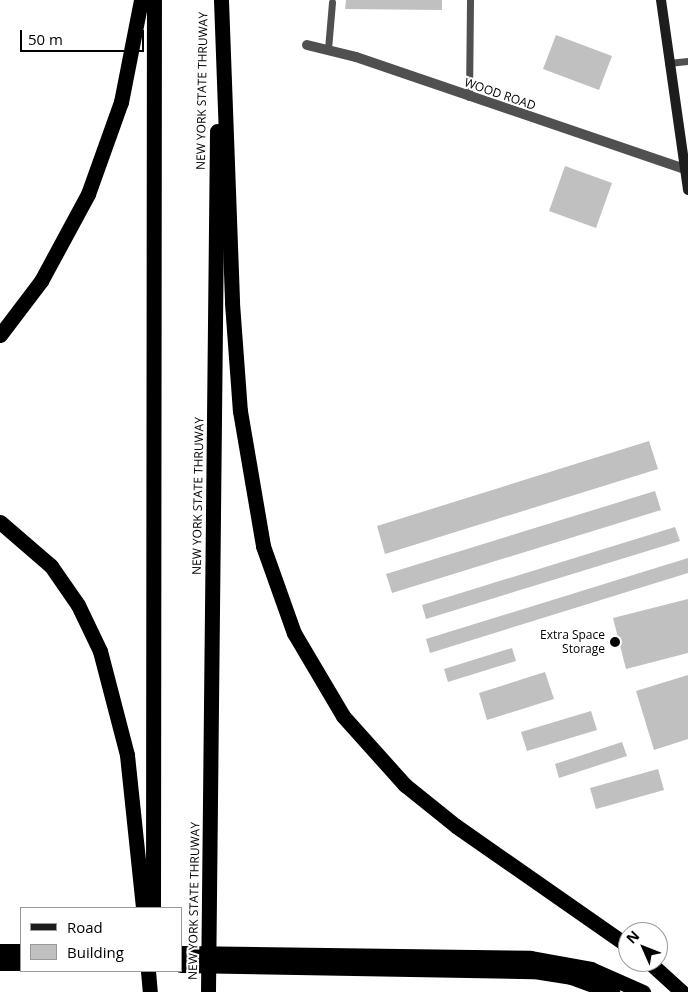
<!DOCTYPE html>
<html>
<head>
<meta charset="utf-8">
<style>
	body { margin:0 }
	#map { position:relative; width:688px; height:992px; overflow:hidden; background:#fff; font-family:"Open Sans",sans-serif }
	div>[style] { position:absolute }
	.building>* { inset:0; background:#c0c0c0 }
	.lane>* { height:7px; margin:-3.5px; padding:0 3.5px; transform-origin:3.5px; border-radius:3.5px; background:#505050 }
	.street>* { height:10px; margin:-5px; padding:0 5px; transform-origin:5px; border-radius:5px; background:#505050 }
	.secondary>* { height:10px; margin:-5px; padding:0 5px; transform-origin:5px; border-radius:5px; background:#1d1d1d }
	.highway>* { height:15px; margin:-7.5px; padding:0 7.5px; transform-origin:7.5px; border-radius:7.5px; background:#000 }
	.dots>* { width:14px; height:14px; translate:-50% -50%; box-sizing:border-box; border:2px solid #fff; border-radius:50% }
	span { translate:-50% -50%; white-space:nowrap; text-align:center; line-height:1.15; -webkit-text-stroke:4px #fff; paint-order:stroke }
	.street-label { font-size:12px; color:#000 }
	.poi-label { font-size:12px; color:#000 }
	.right { translate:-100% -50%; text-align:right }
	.legend { position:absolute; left:20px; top:907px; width:162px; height:65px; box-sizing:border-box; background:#fff; border:1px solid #999; margin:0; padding:6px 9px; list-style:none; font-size:15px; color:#000 }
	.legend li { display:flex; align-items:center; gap:10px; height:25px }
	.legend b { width:25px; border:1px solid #999 }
	.north { position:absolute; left:618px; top:922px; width:50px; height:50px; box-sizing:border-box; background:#fff; border:1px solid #999; border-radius:50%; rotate:314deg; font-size:14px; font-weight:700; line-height:20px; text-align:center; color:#000 }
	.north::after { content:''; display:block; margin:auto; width:18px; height:22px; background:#000; clip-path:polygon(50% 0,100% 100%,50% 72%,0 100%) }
	.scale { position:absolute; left:20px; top:30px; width:124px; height:22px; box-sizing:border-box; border:2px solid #000; border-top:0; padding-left:6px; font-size:15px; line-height:18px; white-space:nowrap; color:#000; -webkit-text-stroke:4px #fff; paint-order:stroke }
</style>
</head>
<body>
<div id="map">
	<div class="building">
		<div style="clip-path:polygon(346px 0,442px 0,442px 10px,345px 9px)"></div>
		<div style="clip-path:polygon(556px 35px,612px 56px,599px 90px,543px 69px)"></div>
		<div style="clip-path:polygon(565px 166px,612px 183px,596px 228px,549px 211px)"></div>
		<div style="clip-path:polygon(649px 441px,658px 469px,385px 554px,377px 526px)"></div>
		<div style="clip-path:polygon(655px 491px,661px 510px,392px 593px,386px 574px)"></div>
		<div style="clip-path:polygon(675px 527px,680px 541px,426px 619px,422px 605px)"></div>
		<div style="clip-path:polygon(688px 558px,688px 573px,430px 653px,426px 639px)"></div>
		<div style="clip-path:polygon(688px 599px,688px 653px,626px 669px,613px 618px)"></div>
		<div style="clip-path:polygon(512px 648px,516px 661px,448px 682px,444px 669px)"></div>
		<div style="clip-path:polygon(545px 672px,554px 699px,487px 720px,479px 693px)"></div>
		<div style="clip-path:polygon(688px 675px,688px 739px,654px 750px,636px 691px)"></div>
		<div style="clip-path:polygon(591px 711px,597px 730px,527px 751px,521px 732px)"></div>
		<div style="clip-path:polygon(622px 742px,627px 756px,559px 778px,555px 764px)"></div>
		<div style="clip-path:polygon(658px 769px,664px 790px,596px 809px,590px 788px)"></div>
	</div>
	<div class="lane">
		<div style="left:328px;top:49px;width:47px;rotate:-85.1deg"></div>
		<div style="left:668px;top:63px;width:20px;rotate:-6deg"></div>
		<div style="left:469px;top:97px;width:97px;rotate:-89.4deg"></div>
	</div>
	<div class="street">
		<div style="left:307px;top:45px;width:50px;rotate:13.8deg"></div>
		<div style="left:356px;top:57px;width:348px;rotate:18.8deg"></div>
	</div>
	<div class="secondary">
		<div style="left:661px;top:0;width:192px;rotate:81.9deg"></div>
	</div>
	<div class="highway">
		<div style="left:221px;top:0;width:303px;rotate:87.9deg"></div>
		<div style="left:232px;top:303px;width:108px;rotate:85.8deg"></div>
		<div style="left:240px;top:411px;width:137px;rotate:80.3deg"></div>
		<div style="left:263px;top:546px;width:92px;rotate:70.4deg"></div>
		<div style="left:294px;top:633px;width:96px;rotate:59.4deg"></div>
		<div style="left:343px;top:716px;width:93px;rotate:48.1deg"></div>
		<div style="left:405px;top:785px;width:65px;rotate:38.8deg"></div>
		<div style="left:456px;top:826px;width:210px;rotate:34.9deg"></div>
		<div style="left:0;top:335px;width:68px;rotate:-52.8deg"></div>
		<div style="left:41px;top:281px;width:99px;rotate:-61.6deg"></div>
		<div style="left:88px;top:194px;width:98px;rotate:-70.3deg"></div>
		<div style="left:121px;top:102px;width:104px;rotate:-78.9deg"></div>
		<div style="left:0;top:522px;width:67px;rotate:40.8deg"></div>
		<div style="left:51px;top:566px;width:47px;rotate:55.3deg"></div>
		<div style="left:78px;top:605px;width:51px;rotate:64.4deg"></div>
		<div style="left:100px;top:651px;width:107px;rotate:75.4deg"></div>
		<div style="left:127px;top:755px;width:154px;rotate:84deg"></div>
		<div style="left:153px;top:908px;width:908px;rotate:-89.94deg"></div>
		<div style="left:0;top:951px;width:21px"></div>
		<div style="left:181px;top:953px;width:349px;rotate:0.8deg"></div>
		<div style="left:530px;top:958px;width:62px;rotate:10.2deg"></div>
		<div style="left:591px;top:969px;width:57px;rotate:23.9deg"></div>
		<div style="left:649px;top:962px;width:45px;rotate:42.3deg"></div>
		<div style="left:0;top:963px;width:21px"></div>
		<div style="left:181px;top:965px;width:353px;rotate:1deg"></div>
		<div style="left:534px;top:971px;width:37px;rotate:9deg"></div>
		<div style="left:571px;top:977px;width:44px;rotate:20.1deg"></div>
		<div style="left:148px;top:971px;width:21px;rotate:85deg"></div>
		<div style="left:208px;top:992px;width:861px;rotate:-89.4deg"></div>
	</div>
	<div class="dots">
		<div style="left:615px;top:642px;background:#000"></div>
	</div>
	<div class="street-label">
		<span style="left:202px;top:91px;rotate:-89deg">NEW YORK STATE THRUWAY</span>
		<span style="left:500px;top:94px;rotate:19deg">WOOD ROAD</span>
		<span style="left:198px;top:496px;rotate:-89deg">NEW YORK STATE THRUWAY</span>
		<span style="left:194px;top:901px;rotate:-89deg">NEW YORK STATE THRUWAY</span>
	</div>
	<div class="poi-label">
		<span class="right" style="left:605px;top:642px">Extra Space<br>Storage</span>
	</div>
	<ul class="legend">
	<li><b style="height:6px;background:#1d1d1d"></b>Road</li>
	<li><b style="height:14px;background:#c0c0c0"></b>Building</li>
	</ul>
	<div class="north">N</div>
	<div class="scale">50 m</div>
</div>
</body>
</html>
